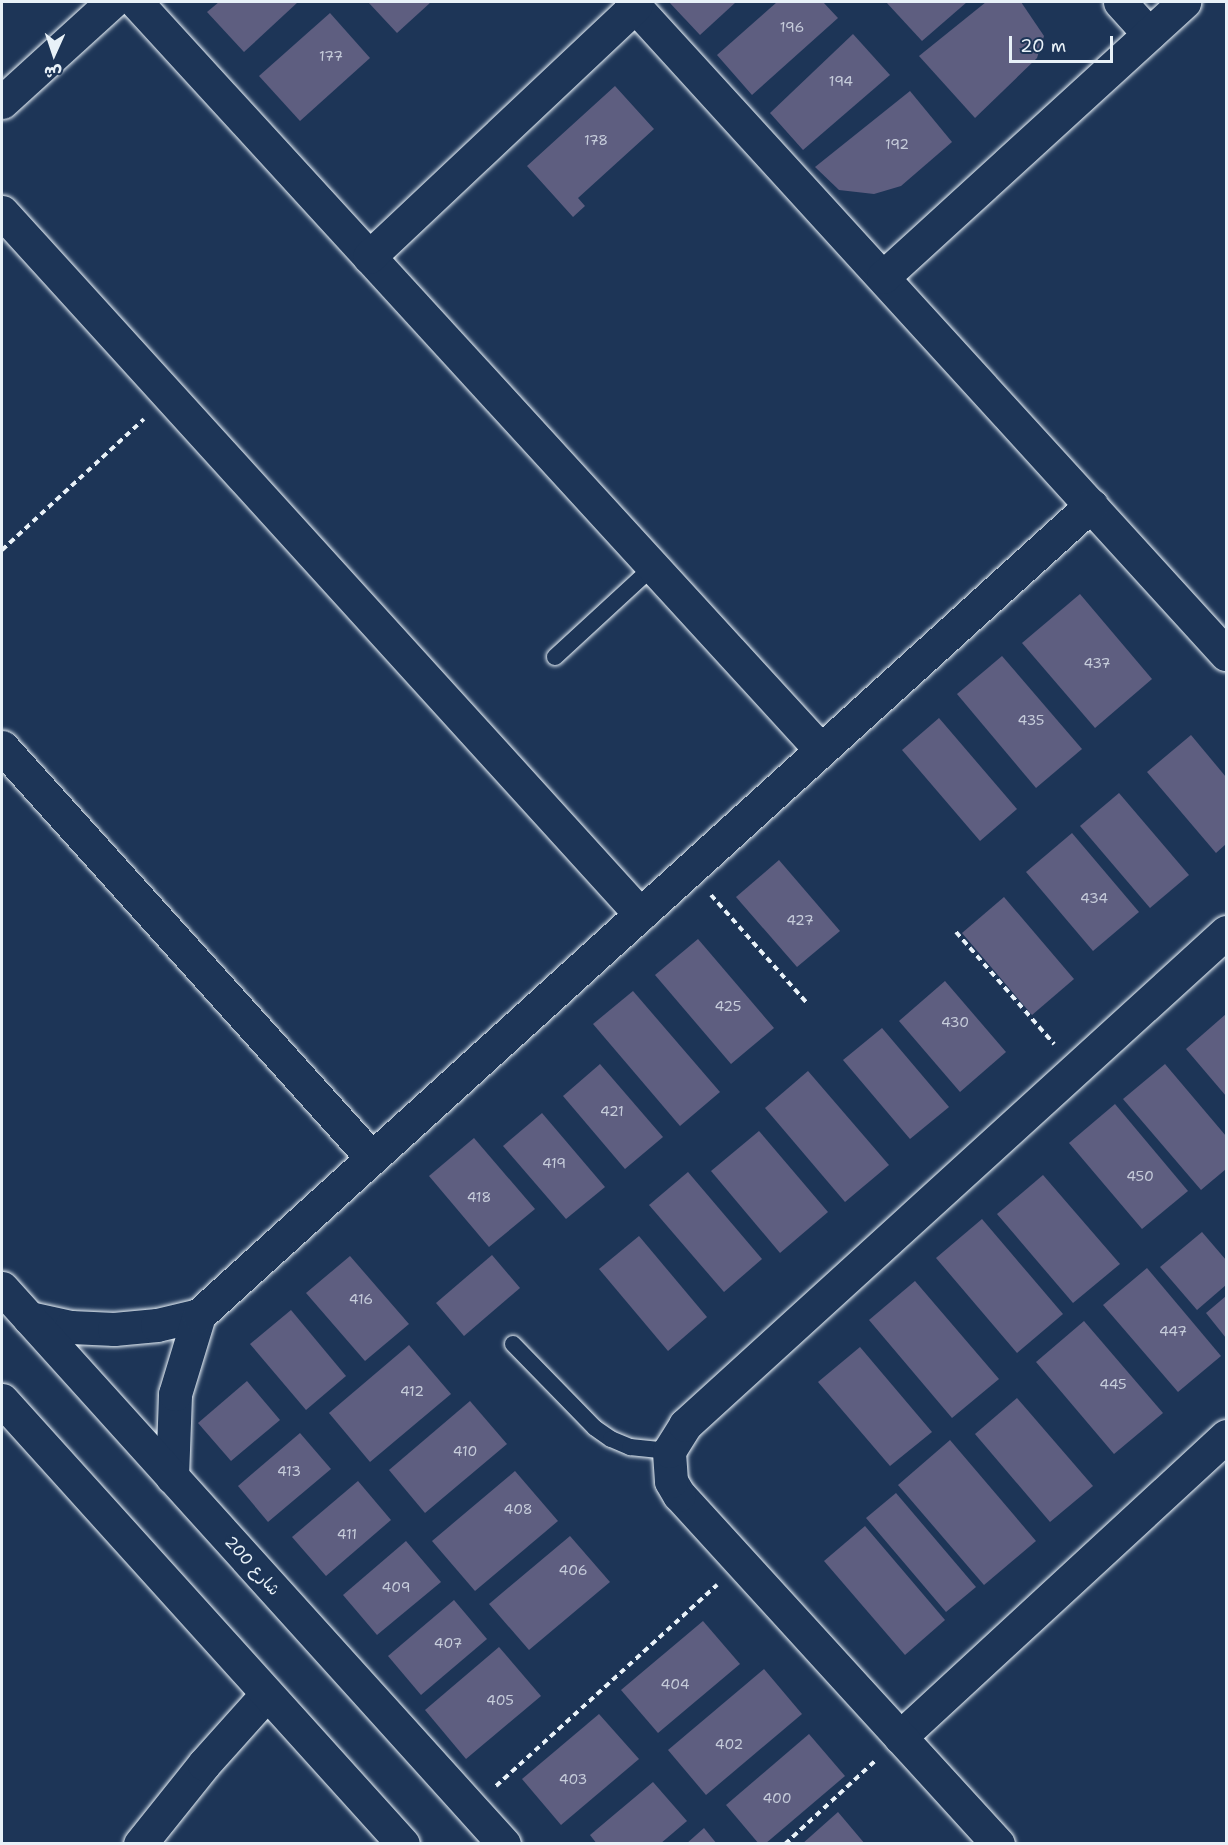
<!DOCTYPE html>
<html>
<head>
<meta charset="utf-8">
<style>
	body { margin:0 }
	#map { position:relative; width:1228px; height:1845px; overflow:hidden; background:#1d3557; font-family:"Shantell Sans","Playpen Sans Arabic",sans-serif }
	div>[style] { position:absolute }
	.building>* { inset:0; background:#5e5e80 }
	.path>* { height:4px; margin-top:-2px; transform-origin:0; background:repeating-linear-gradient(90deg,#e8f1f8 0 6px,transparent 0 10.5px) }
	.roads { filter:drop-shadow(0 0 2px #e8f1f8) drop-shadow(0 0 2px #e8f1f8) }
	.lane>* { height:16px; margin:-8px; padding:0 8px; transform-origin:8px; border-radius:8px; background:#1d3557 }
	.street>* { height:33px; margin:-16.5px; padding:0 16.5px; transform-origin:16.5px; border-radius:16.5px; background:#1d3557 }
	.secondary>* { height:33px; margin:-16.5px; padding:0 16.5px; transform-origin:16.5px; border-radius:16.5px; background:#1d3557 }
	span { translate:-50% -50%; white-space:nowrap; text-align:center; line-height:1.15; -webkit-text-stroke:5px #1d3557; paint-order:stroke }
	.number-label { font-size:14px; color:#c6ccda }
	.number-label span { -webkit-text-stroke-width:0 }
	.street-label { font-size:16px; color:#e8f1f8 }
	.frame { position:absolute; inset:0; border:3px solid #e8f1f8; pointer-events:none }
	.north { position:absolute; left:24px; top:24px; width:60px; height:60px; -webkit-text-stroke:4px #1d3557; paint-order:stroke; rotate:183deg; font-size:16px; font-weight:700; line-height:24px; text-align:center; color:#e8f1f8 }
	.north::after { content:''; display:block; margin:auto; width:21px; height:27px; background:#e8f1f8; clip-path:polygon(50% 0,100% 100%,50% 72%,0 100%) }
	.scale { position:absolute; left:1009px; top:36px; width:104px; height:27px; box-sizing:border-box; border:3px solid #e8f1f8; border-top:0; padding-left:8px; font-size:18px; line-height:21px; white-space:nowrap; color:#e8f1f8; -webkit-text-stroke:4px #1d3557; paint-order:stroke }
</style>
</head>
<body>
<div id="map">
	<div class="building">
		<div style="clip-path:polygon(219px 2px,298px 2px,244px 52px,207px 12px)"></div>
		<div style="clip-path:polygon(368px 2px,431px 2px,397px 33px)"></div>
		<div style="clip-path:polygon(669px 2px,736px 2px,700px 35px)"></div>
		<div style="clip-path:polygon(777px 2px,823px 2px,838px 18px,752px 95px,717px 55px)"></div>
		<div style="clip-path:polygon(886px 2px,967px 2px,922px 41px)"></div>
		<div style="clip-path:polygon(986px 2px,1021px 2px,1044px 36px,1037px 58px,975px 118px,919px 56px)"></div>
		<div style="clip-path:polygon(330px 13px,370px 58px,300px 121px,259px 76px)"></div>
		<div style="clip-path:polygon(853px 34px,890px 75px,803px 150px,770px 113px)"></div>
		<div style="clip-path:polygon(615px 86px,654px 129px,578px 198px,585px 206px,573px 217px,527px 166px)"></div>
		<div style="clip-path:polygon(910px 91px,952px 142px,901px 186px,874px 194px,839px 190px,815px 167px)"></div>
		<div style="clip-path:polygon(1080px 594px,1152px 679px,1095px 728px,1022px 643px)"></div>
		<div style="clip-path:polygon(1002px 656px,1082px 749px,1036px 788px,957px 694px)"></div>
		<div style="clip-path:polygon(939px 718px,1017px 809px,980px 841px,902px 750px)"></div>
		<div style="clip-path:polygon(1191px 735px,1226px 777px,1226px 844px,1216px 853px,1147px 772px)"></div>
		<div style="clip-path:polygon(1119px 793px,1189px 875px,1150px 908px,1080px 826px)"></div>
		<div style="clip-path:polygon(1072px 833px,1139px 912px,1093px 951px,1026px 872px)"></div>
		<div style="clip-path:polygon(779px 860px,840px 931px,797px 967px,736px 897px)"></div>
		<div style="clip-path:polygon(1004px 897px,1074px 979px,1032px 1015px,962px 933px)"></div>
		<div style="clip-path:polygon(698px 939px,774px 1028px,731px 1064px,655px 975px)"></div>
		<div style="clip-path:polygon(945px 981px,1006px 1052px,960px 1092px,899px 1021px)"></div>
		<div style="clip-path:polygon(633px 991px,720px 1092px,680px 1126px,593px 1024px)"></div>
		<div style="clip-path:polygon(1226px 1014px,1226px 1096px,1186px 1049px)"></div>
		<div style="clip-path:polygon(882px 1028px,949px 1107px,910px 1139px,843px 1060px)"></div>
		<div style="clip-path:polygon(600px 1064px,663px 1137px,625px 1169px,563px 1096px)"></div>
		<div style="clip-path:polygon(1165px 1064px,1226px 1136px,1226px 1169px,1201px 1190px,1123px 1099px)"></div>
		<div style="clip-path:polygon(808px 1071px,889px 1165px,845px 1202px,765px 1108px)"></div>
		<div style="clip-path:polygon(1115px 1104px,1188px 1191px,1142px 1229px,1069px 1143px)"></div>
		<div style="clip-path:polygon(542px 1113px,605px 1187px,566px 1219px,503px 1146px)"></div>
		<div style="clip-path:polygon(759px 1131px,828px 1212px,780px 1253px,711px 1171px)"></div>
		<div style="clip-path:polygon(474px 1138px,535px 1209px,489px 1247px,429px 1176px)"></div>
		<div style="clip-path:polygon(688px 1172px,762px 1259px,724px 1292px,649px 1205px)"></div>
		<div style="clip-path:polygon(1043px 1175px,1120px 1264px,1073px 1303px,997px 1214px)"></div>
		<div style="clip-path:polygon(982px 1219px,1063px 1314px,1017px 1353px,936px 1258px)"></div>
		<div style="clip-path:polygon(1202px 1232px,1226px 1260px,1226px 1285px,1197px 1310px,1160px 1267px)"></div>
		<div style="clip-path:polygon(639px 1236px,707px 1317px,668px 1351px,599px 1269px)"></div>
		<div style="clip-path:polygon(492px 1255px,520px 1288px,464px 1336px,436px 1303px)"></div>
		<div style="clip-path:polygon(350px 1256px,409px 1324px,365px 1361px,306px 1293px)"></div>
		<div style="clip-path:polygon(1147px 1268px,1221px 1356px,1178px 1392px,1103px 1305px)"></div>
		<div style="clip-path:polygon(915px 1281px,999px 1379px,952px 1418px,869px 1320px)"></div>
		<div style="clip-path:polygon(1226px 1296px,1226px 1338px,1206px 1313px)"></div>
		<div style="clip-path:polygon(291px 1310px,346px 1376px,306px 1410px,250px 1344px)"></div>
		<div style="clip-path:polygon(1084px 1321px,1163px 1413px,1114px 1454px,1036px 1362px)"></div>
		<div style="clip-path:polygon(409px 1345px,451px 1394px,370px 1462px,329px 1413px)"></div>
		<div style="clip-path:polygon(860px 1347px,932px 1432px,890px 1466px,818px 1382px)"></div>
		<div style="clip-path:polygon(247px 1381px,280px 1420px,231px 1461px,198px 1423px)"></div>
		<div style="clip-path:polygon(1017px 1398px,1093px 1486px,1050px 1522px,975px 1434px)"></div>
		<div style="clip-path:polygon(470px 1401px,507px 1444px,425px 1513px,389px 1470px)"></div>
		<div style="clip-path:polygon(300px 1433px,331px 1469px,268px 1522px,238px 1486px)"></div>
		<div style="clip-path:polygon(950px 1440px,1036px 1541px,984px 1585px,898px 1485px)"></div>
		<div style="clip-path:polygon(515px 1471px,558px 1521px,475px 1591px,432px 1541px)"></div>
		<div style="clip-path:polygon(358px 1481px,391px 1520px,326px 1576px,292px 1537px)"></div>
		<div style="clip-path:polygon(896px 1493px,976px 1587px,946px 1612px,866px 1518px)"></div>
		<div style="clip-path:polygon(865px 1526px,945px 1620px,905px 1655px,824px 1561px)"></div>
		<div style="clip-path:polygon(570px 1536px,610px 1582px,529px 1650px,489px 1604px)"></div>
		<div style="clip-path:polygon(406px 1541px,441px 1582px,377px 1635px,343px 1595px)"></div>
		<div style="clip-path:polygon(454px 1600px,487px 1639px,421px 1695px,388px 1656px)"></div>
		<div style="clip-path:polygon(703px 1621px,740px 1664px,658px 1733px,621px 1690px)"></div>
		<div style="clip-path:polygon(499px 1647px,541px 1696px,466px 1759px,425px 1710px)"></div>
		<div style="clip-path:polygon(764px 1669px,802px 1714px,706px 1795px,668px 1750px)"></div>
		<div style="clip-path:polygon(599px 1714px,639px 1759px,561px 1825px,522px 1779px)"></div>
		<div style="clip-path:polygon(809px 1734px,845px 1776px,765px 1844px,759px 1844px,726px 1805px)"></div>
		<div style="clip-path:polygon(653px 1782px,687px 1821px,660px 1844px,597px 1844px,590px 1835px)"></div>
		<div style="clip-path:polygon(838px 1812px,865px 1844px,802px 1844px)"></div>
		<div style="clip-path:polygon(704px 1828px,717px 1844px,686px 1844px)"></div>
	</div>
	<div class="path">
		<div style="left:2px;top:550px;width:193px;rotate:-42.7deg"></div>
		<div style="left:711px;top:895px;width:143px;rotate:48.4deg"></div>
		<div style="left:956px;top:932px;width:149px;rotate:48.8deg"></div>
		<div style="left:496px;top:1786px;width:299px;rotate:-42.3deg"></div>
		<div style="left:785px;top:1844px;width:125px;rotate:-42.7deg"></div>
	</div>
	<div class="roads">
		<div class="lane">
			<div style="left:555px;top:657px;width:133px;rotate:-42.6deg"></div>
			<div style="left:513px;top:1344px;width:117px;rotate:45.7deg"></div>
			<div style="left:595px;top:1428px;width:19px;rotate:35deg"></div>
			<div style="left:611px;top:1439px;width:21px;rotate:23deg"></div>
			<div style="left:630px;top:1447px;width:39px;rotate:6deg"></div>
		</div>
		<div class="street">
			<div style="left:136px;top:2px;width:1014px;rotate:47.52deg"></div>
			<div style="left:631px;top:2px;width:883px;rotate:47.62deg"></div>
			<div style="left:1120px;top:2px;width:43px;rotate:47.8deg"></div>
			<div style="left:2px;top:102px;width:149px;rotate:-42.3deg"></div>
			<div style="left:2px;top:212px;width:949px;rotate:47.73deg"></div>
			<div style="left:369px;top:257px;width:366px;rotate:-43.3deg"></div>
			<div style="left:883px;top:277px;width:408px;rotate:-42.4deg"></div>
			<div style="left:2px;top:747px;width:553px;rotate:48.01deg"></div>
			<div style="left:29px;top:1318px;width:43px;rotate:12.1deg"></div>
			<div style="left:71px;top:1327px;width:43px;rotate:2.7deg"></div>
			<div style="left:114px;top:1329px;width:43px;rotate:-5.3deg"></div>
			<div style="left:157px;top:1325px;width:43px;rotate:-13.4deg"></div>
			<div style="left:172px;top:1477px;width:83px;rotate:-87.9deg"></div>
			<div style="left:175px;top:1394px;width:83px;rotate:-73.1deg"></div>
			<div style="left:199px;top:1315px;width:1205px;rotate:-42.24deg"></div>
			<div style="left:900px;top:1737px;width:444px;rotate:-42.7deg"></div>
			<div style="left:140px;top:1844px;width:102px;rotate:-51.3deg"></div>
			<div style="left:204px;top:1764px;width:93px;rotate:-48.1deg"></div>
			<div style="left:998px;top:1844px;width:473px;rotate:-132.4deg"></div>
			<div style="left:679px;top:1495px;width:16px;rotate:-120deg"></div>
			<div style="left:671px;top:1481px;width:30px;rotate:-94deg"></div>
			<div style="left:669px;top:1451px;width:31px;rotate:-58deg"></div>
			<div style="left:685px;top:1425px;width:732px;rotate:-42.34deg"></div>
		</div>
		<div class="secondary">
			<div style="left:2px;top:1288px;width:749px;rotate:47.92deg"></div>
			<div style="left:2px;top:1400px;width:598px;rotate:47.91deg"></div>
		</div>
	</div>
	<div class="number-label">
		<span style="left:792px;top:27px">196</span>
		<span style="left:331px;top:56px">177</span>
		<span style="left:841px;top:81px">194</span>
		<span style="left:596px;top:140px">178</span>
		<span style="left:897px;top:144px">192</span>
		<span style="left:1097px;top:663px">437</span>
		<span style="left:1031px;top:720px">435</span>
		<span style="left:1094px;top:898px">434</span>
		<span style="left:800px;top:920px">427</span>
		<span style="left:728px;top:1006px">425</span>
		<span style="left:955px;top:1022px">430</span>
		<span style="left:612px;top:1111px">421</span>
		<span style="left:554px;top:1163px">419</span>
		<span style="left:1140px;top:1176px">450</span>
		<span style="left:479px;top:1197px">418</span>
		<span style="left:361px;top:1299px">416</span>
		<span style="left:1173px;top:1331px">447</span>
		<span style="left:1113px;top:1384px">445</span>
		<span style="left:412px;top:1391px">412</span>
		<span style="left:465px;top:1451px">410</span>
		<span style="left:289px;top:1471px">413</span>
		<span style="left:518px;top:1509px">408</span>
		<span style="left:347px;top:1534px">411</span>
		<span style="left:573px;top:1570px">406</span>
		<span style="left:396px;top:1587px">409</span>
		<span style="left:448px;top:1643px">407</span>
		<span style="left:675px;top:1684px">404</span>
		<span style="left:500px;top:1700px">405</span>
		<span style="left:729px;top:1744px">402</span>
		<span style="left:573px;top:1779px">403</span>
		<span style="left:777px;top:1798px">400</span>
	</div>
	<div class="street-label">
		<span style="left:252px;top:1566px;rotate:48deg">شارع 200</span>
	</div>
	<div class="frame"></div>
	<div class="north">ش</div>
	<div class="scale">20 m</div>
</div>
</body>
</html>
